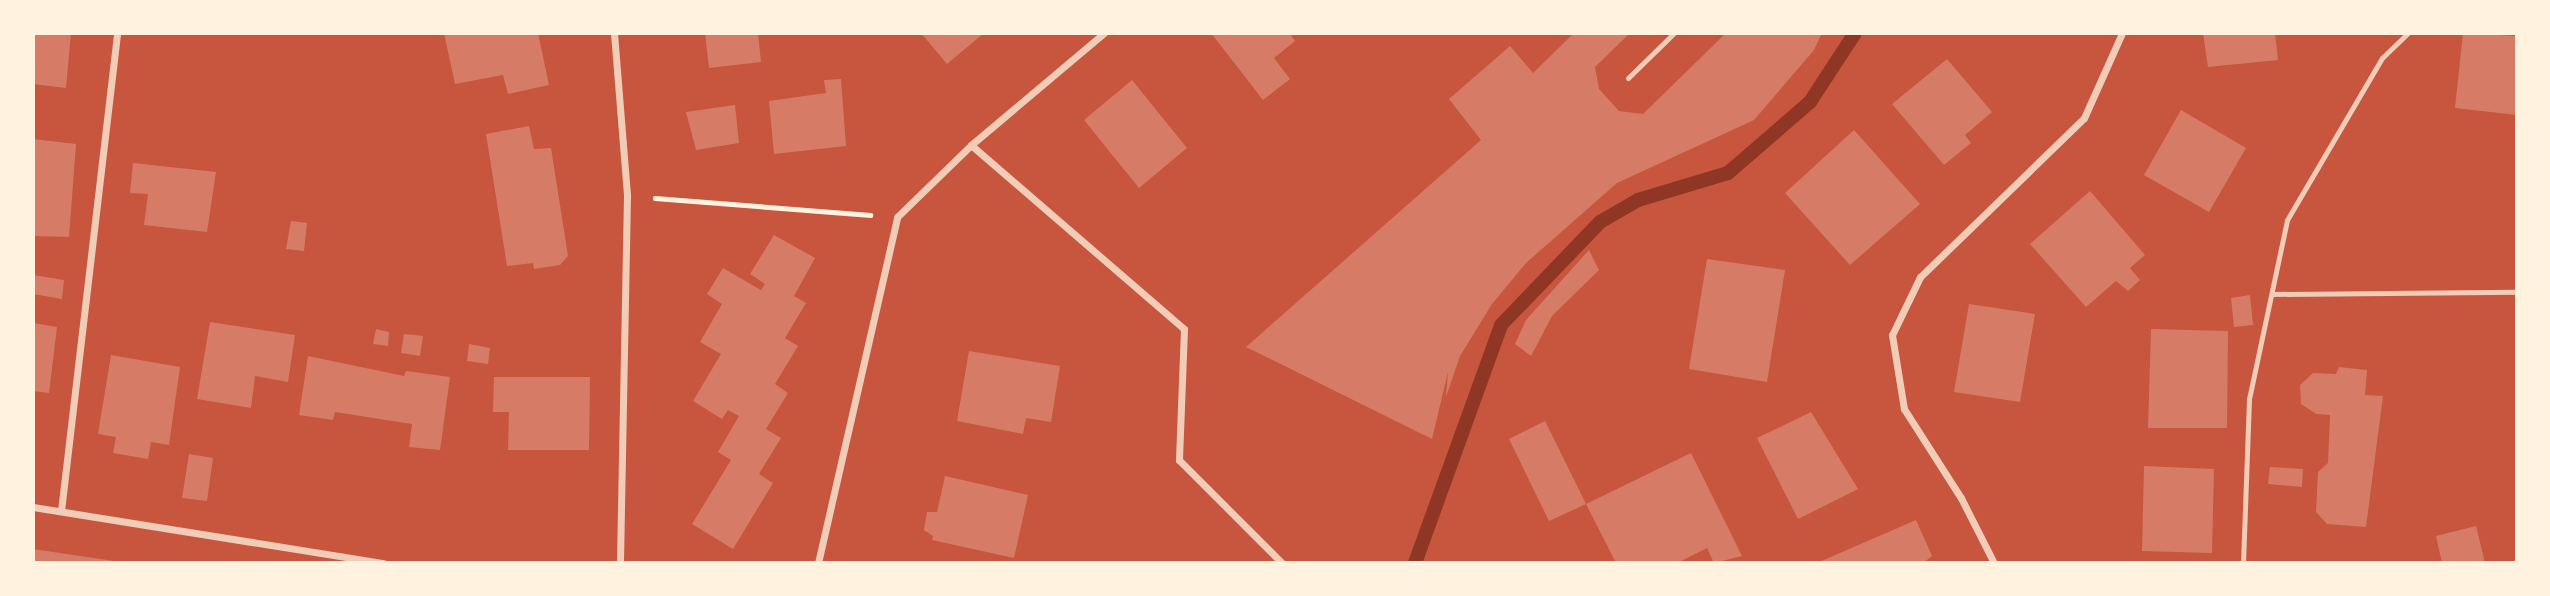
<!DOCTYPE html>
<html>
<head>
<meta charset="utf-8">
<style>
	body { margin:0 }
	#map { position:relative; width:2550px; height:596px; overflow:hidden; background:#c8553d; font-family:Overpass,sans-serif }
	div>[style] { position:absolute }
	.stream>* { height:14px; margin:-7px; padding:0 7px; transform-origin:7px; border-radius:7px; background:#8f3625 }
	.building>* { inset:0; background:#d67c66 }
	.path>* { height:4.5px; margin:-2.25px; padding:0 2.25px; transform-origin:2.25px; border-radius:2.25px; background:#fff3e0 }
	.service>* { height:5px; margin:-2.5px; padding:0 2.5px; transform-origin:2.5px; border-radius:2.5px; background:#f1ccb7 }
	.minor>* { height:7px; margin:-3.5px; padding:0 3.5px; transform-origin:3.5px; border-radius:3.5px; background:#f1ccb7 }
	span { translate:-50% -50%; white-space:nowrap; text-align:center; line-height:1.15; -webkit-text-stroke:5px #fff3e0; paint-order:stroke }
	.frame { position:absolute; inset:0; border:35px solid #fff3e0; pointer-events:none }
</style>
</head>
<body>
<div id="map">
	<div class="stream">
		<div style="left:1415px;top:563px;width:253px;rotate:-70.1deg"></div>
		<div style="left:1501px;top:325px;width:143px;rotate:-46.1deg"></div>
		<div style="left:1600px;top:222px;width:44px;rotate:-30.1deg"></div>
		<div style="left:1638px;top:200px;width:94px;rotate:-16.7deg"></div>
		<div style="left:1728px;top:173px;width:108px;rotate:-40.9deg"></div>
		<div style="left:1810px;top:102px;width:82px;rotate:-56.9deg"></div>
	</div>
	<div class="building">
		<div style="clip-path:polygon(33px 33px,71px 33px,66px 88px,33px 84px)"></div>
		<div style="clip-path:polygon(444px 33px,538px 33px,549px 85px,508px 94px,503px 75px,455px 84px)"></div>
		<div style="clip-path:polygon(705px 33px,758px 33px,761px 62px,709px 68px)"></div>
		<div style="clip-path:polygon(921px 33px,984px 33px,947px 64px)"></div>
		<div style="clip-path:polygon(1211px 33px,1289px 33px,1295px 41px,1274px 58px,1290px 79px,1263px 100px)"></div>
		<div style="clip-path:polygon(1574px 33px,1630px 33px,1595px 67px,1599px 89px,1619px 111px,1643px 114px,1726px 33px,1822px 33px,1814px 50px,1754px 120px,1617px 183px,1526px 263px,1492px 304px,1460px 356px,1446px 397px,1448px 372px,1432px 439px,1246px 347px,1481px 140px,1449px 99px,1510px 46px,1533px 73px)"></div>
		<div style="clip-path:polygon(2203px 33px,2275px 33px,2278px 60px,2208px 67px)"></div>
		<div style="clip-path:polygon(2463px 33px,2517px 36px,2517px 115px,2455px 108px)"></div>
		<div style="clip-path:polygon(1947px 59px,1992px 112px,1965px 135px,1971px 143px,1944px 165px,1892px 104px)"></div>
		<div style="clip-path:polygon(841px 79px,846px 146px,774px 154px,769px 101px,826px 93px,824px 80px)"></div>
		<div style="clip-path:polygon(1132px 80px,1187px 148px,1139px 188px,1084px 120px)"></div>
		<div style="clip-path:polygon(735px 105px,739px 143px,696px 150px,686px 112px)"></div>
		<div style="clip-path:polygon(2181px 110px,2246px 148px,2209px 212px,2144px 175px)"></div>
		<div style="clip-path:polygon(529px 126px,534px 149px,551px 148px,568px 256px,560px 265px,534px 269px,533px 263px,507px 266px,486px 134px)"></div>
		<div style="clip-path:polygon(1854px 130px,1920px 204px,1850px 265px,1785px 193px)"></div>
		<div style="clip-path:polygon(33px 139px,76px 144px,69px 237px,33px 236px)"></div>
		<div style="clip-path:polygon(133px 163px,216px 172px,207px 232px,144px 225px,148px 194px,130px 193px)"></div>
		<div style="clip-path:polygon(2090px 191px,2145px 255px,2130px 268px,2140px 280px,2128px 291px,2116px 281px,2086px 307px,2030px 244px)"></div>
		<div style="clip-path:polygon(291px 221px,307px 223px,304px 251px,286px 249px)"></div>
		<div style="clip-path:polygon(774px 235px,815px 258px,794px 296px,806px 303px,785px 338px,798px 346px,775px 384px,788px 393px,766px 429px,781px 438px,759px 474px,773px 483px,733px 549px,692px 524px,731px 460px,718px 452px,739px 416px,728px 410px,722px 419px,693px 401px,721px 354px,700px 342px,722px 304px,707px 294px,723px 268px,761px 290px,765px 284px,750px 274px)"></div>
		<div style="clip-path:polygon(1589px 250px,1599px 270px,1552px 316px,1531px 356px,1515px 344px,1526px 320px)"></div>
		<div style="clip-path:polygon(1707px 259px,1785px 270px,1767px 382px,1689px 369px)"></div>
		<div style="clip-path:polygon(33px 275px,64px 280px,62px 299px,33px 294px)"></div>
		<div style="clip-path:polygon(2250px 295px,2253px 325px,2234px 327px,2231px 298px)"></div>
		<div style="clip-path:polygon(1969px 304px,2035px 314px,2020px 402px,1954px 392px)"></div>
		<div style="clip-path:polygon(210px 322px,295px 335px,288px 382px,255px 376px,251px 408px,197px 399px)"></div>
		<div style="clip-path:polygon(33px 323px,57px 327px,49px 393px,33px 391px)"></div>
		<div style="clip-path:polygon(376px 329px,389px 332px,388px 346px,373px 344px)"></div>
		<div style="clip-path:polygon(2151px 329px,2228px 331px,2227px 428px,2148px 428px)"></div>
		<div style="clip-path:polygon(404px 334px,423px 336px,420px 356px,401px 353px)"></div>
		<div style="clip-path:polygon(469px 344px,490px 348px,488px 364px,467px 361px)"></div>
		<div style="clip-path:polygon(969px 351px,1060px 366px,1051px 422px,1026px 418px,1023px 434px,957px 421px)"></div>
		<div style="clip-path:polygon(111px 355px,180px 367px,169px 445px,151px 442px,148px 459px,113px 453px,116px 437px,98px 434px)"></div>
		<div style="clip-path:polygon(308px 356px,404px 376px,406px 371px,450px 377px,440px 450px,409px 447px,412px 424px,335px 412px,333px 420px,299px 415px)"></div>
		<div style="clip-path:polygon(2339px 367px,2367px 370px,2365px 395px,2383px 396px,2366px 527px,2327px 524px,2316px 512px,2318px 472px,2328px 463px,2330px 415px,2316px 414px,2301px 404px,2300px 385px,2313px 373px,2336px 374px)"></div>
		<div style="clip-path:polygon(494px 377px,590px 377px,589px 450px,508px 450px,509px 412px,493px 412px)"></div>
		<div style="clip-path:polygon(1811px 412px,1858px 489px,1798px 519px,1757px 438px)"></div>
		<div style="clip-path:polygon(1545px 421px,1586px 504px,1691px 453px,1742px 556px,1714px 563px,1707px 548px,1677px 563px,1616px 563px,1586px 504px,1549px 521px,1509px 439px)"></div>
		<div style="clip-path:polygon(189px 454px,213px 458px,207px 501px,182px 498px)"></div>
		<div style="clip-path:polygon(2144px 466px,2214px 469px,2212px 553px,2142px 551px)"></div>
		<div style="clip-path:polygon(2270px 467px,2303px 469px,2302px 487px,2268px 484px)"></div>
		<div style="clip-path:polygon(945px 476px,1028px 495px,1014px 558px,932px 540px,933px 536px,924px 530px,927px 512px,937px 512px)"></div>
		<div style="clip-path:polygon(1916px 520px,1932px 556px,1923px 563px,1817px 563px)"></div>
		<div style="clip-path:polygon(2476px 526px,2485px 563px,2442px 563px,2436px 536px)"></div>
		<div style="clip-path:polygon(33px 549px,114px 561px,114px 563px,33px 563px)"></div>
	</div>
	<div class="path">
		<div style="left:655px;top:198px;width:216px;rotate:4.5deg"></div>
	</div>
	<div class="service">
		<div style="left:1628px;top:78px;width:64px;rotate:-44.4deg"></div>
		<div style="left:2272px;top:294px;width:245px;rotate:-0.5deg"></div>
		<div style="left:2243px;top:563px;width:164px;rotate:-87.9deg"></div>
		<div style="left:2249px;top:399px;width:183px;rotate:-78deg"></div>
		<div style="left:2287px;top:220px;width:188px;rotate:-59.6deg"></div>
		<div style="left:2382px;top:58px;width:36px;rotate:-44deg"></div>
	</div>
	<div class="minor">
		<div style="left:614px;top:33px;width:164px;rotate:85.4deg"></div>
		<div style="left:627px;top:196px;width:367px;rotate:91.1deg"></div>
		<div style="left:971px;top:145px;width:281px;rotate:40.8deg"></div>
		<div style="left:1184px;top:329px;width:131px;rotate:92.2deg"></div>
		<div style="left:1179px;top:460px;width:146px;rotate:45deg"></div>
		<div style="left:33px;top:507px;width:355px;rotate:9.1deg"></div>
		<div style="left:61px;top:511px;width:481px;rotate:-83.3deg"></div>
		<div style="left:818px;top:563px;width:355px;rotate:-77.1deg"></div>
		<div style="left:897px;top:217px;width:103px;rotate:-44.2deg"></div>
		<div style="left:971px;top:145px;width:174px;rotate:-40.1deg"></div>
		<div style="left:1994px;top:563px;width:73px;rotate:-116.9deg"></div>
		<div style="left:1961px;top:498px;width:106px;rotate:-122.6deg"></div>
		<div style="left:1904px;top:409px;width:75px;rotate:-99.2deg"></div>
		<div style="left:1892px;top:335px;width:64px;rotate:-64.2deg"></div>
		<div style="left:1920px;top:277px;width:228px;rotate:-44.1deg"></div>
		<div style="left:2084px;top:118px;width:93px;rotate:-65.9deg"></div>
	</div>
	<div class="frame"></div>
</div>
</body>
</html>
